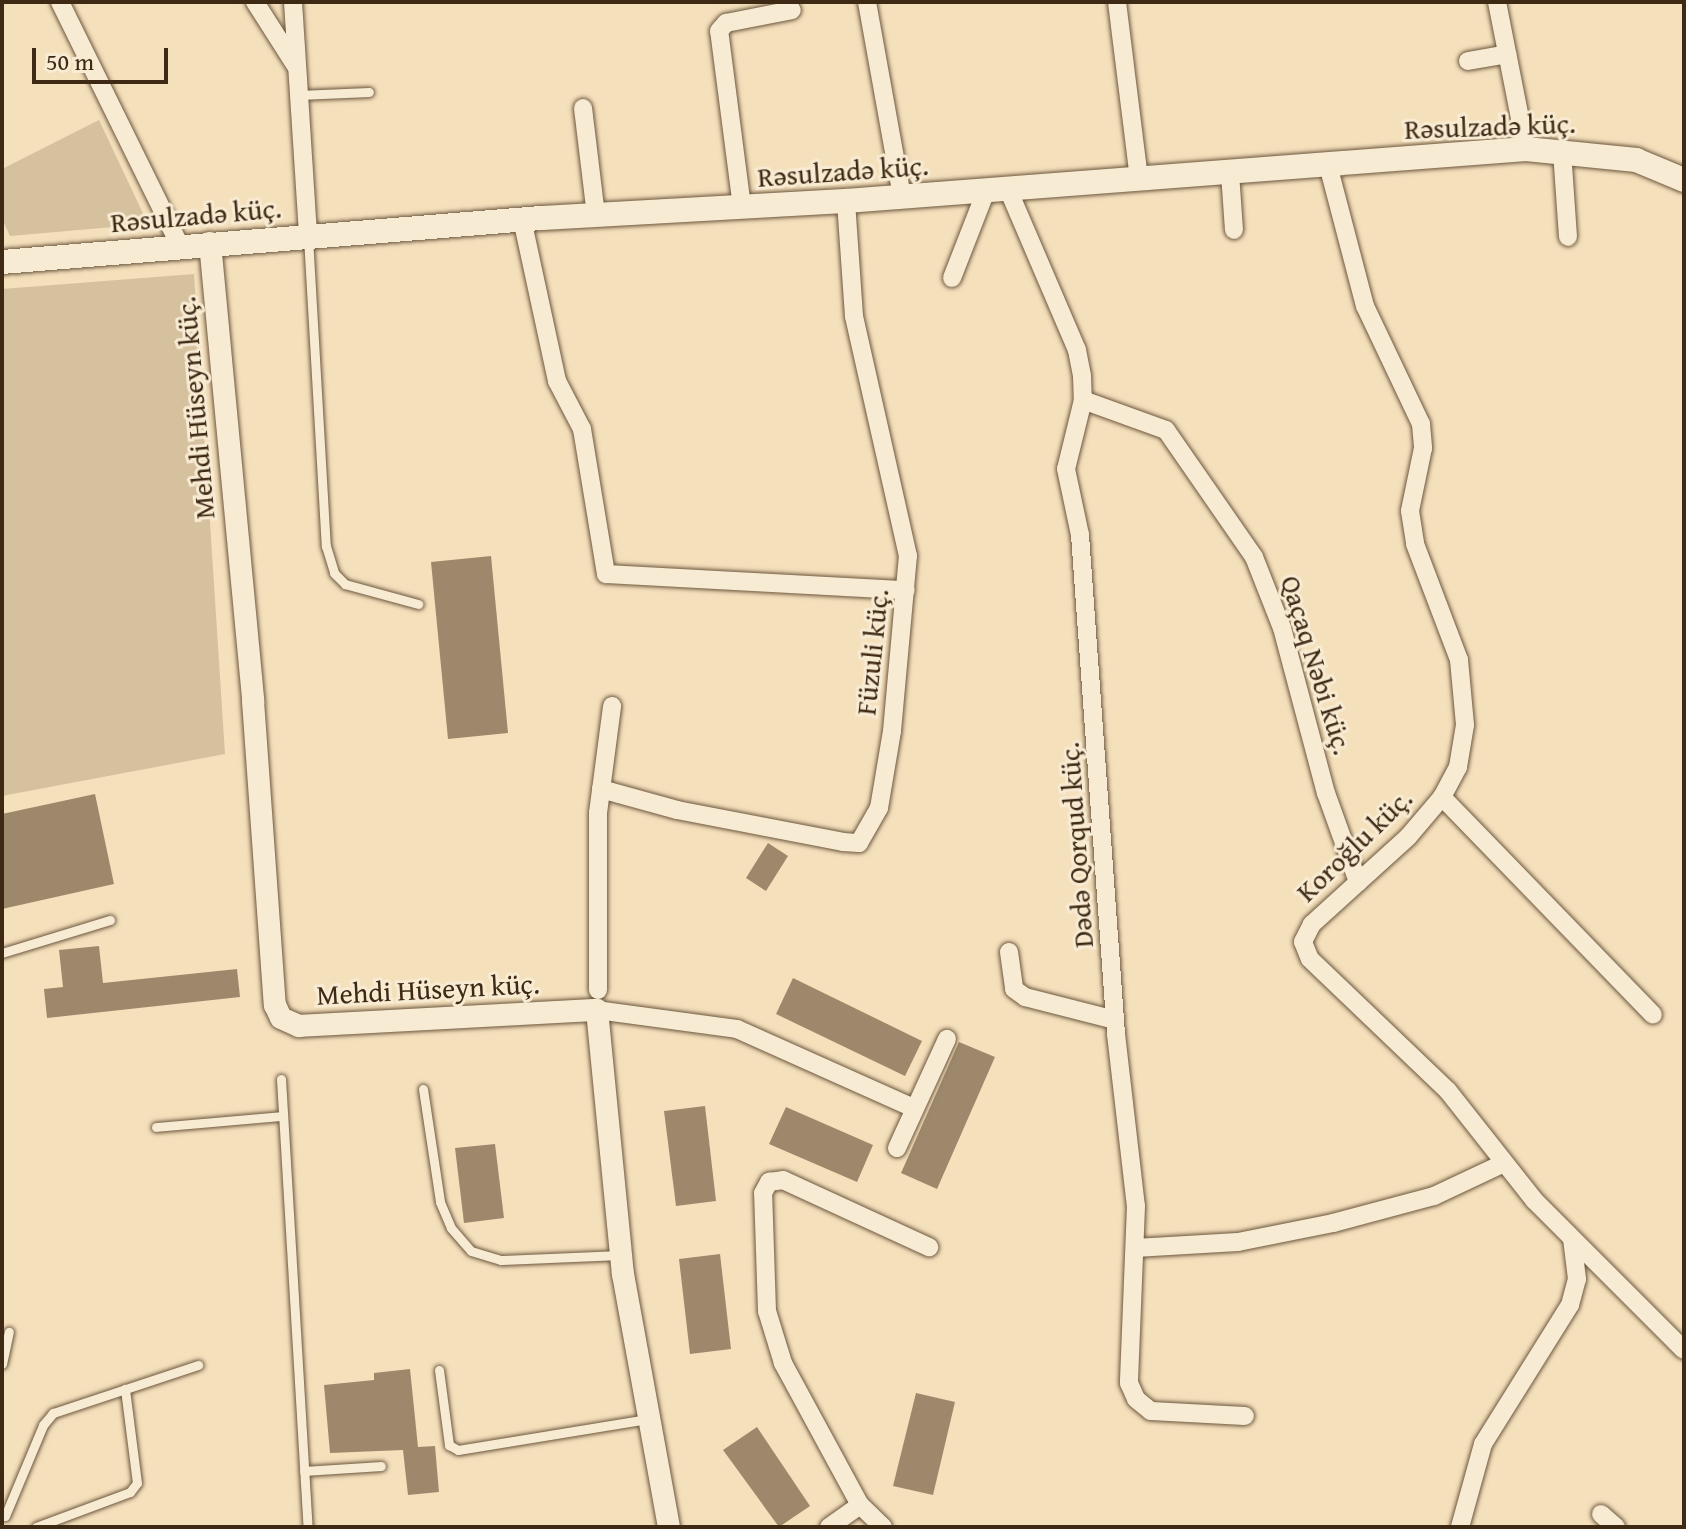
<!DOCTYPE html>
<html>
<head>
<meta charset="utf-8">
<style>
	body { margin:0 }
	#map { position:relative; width:1686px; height:1529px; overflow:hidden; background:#f5e0bc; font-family:"Gentium Book Plus",serif }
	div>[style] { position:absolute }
	.green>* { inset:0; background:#d6c19f }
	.building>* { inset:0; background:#9d886b }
	.roads { filter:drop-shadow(0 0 2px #6c573e) drop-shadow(0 0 2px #6c573e) }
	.service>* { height:9px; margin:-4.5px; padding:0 4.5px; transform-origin:4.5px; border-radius:4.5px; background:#f8ebd3 }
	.minor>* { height:18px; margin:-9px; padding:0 9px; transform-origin:9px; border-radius:9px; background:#f8ebd3 }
	.tertiary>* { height:22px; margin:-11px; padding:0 11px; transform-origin:11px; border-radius:11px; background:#f8ebd3 }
	.secondary>* { height:24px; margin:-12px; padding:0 12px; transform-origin:12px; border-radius:12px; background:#f8ebd3 }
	span { translate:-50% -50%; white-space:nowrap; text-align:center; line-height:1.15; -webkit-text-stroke:6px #f8ebd3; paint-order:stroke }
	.street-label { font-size:28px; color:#3e2914 }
	.frame { position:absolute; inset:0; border:4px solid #3e2914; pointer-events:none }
	.scale { position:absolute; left:32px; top:48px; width:136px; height:36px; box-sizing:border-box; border:4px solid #3e2914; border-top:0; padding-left:10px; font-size:24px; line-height:28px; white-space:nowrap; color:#3e2914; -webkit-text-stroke:6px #f8ebd3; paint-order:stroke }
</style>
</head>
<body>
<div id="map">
	<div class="green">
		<div style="clip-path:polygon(99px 120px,148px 224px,10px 236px,2px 219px,2px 169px)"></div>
		<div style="clip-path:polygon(194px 274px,225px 754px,2px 796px,2px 289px)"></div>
	</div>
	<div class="building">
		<div style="clip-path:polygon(491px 556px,508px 733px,448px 739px,431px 562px)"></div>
		<div style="clip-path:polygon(95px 794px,114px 884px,2px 909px,2px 814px)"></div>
		<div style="clip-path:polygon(768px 843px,788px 856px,766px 891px,746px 878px)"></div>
		<div style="clip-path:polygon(99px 946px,103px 983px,237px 969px,240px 997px,47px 1018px,44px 989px,63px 987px,59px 950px)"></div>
		<div style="clip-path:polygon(793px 978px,922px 1041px,905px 1076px,776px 1014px)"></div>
		<div style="clip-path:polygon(959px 1042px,995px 1057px,937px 1189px,901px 1173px)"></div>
		<div style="clip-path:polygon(705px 1106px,716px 1201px,676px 1206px,664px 1111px)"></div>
		<div style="clip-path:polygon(786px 1107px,873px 1145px,857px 1182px,769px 1144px)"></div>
		<div style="clip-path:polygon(495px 1144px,504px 1218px,464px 1223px,455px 1148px)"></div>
		<div style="clip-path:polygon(720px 1254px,731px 1349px,690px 1354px,679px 1259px)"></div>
		<div style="clip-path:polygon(410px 1369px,418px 1447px,435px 1446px,439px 1492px,408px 1495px,403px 1450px,330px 1453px,324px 1385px,374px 1380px,374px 1373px)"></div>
		<div style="clip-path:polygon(916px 1393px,955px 1402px,933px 1495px,893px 1486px)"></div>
		<div style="clip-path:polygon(757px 1427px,810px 1506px,779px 1527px,723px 1450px)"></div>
	</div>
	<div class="roads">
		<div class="service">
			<div style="left:299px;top:95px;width:70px;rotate:-2.5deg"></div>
			<div style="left:308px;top:237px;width:310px;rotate:86.7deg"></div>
			<div style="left:326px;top:546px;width:28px;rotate:73deg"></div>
			<div style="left:334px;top:573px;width:16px;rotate:45deg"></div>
			<div style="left:345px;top:584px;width:76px;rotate:15.3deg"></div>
			<div style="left:2px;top:953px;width:113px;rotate:-17deg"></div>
			<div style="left:281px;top:1079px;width:449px;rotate:86.6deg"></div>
			<div style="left:423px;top:1089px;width:114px;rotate:81.4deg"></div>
			<div style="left:440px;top:1202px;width:28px;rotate:67deg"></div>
			<div style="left:451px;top:1228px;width:30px;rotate:49deg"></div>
			<div style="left:471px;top:1251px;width:31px;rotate:17deg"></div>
			<div style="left:501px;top:1260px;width:121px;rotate:-2.4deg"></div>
			<div style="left:156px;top:1127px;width:126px;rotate:-5deg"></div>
			<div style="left:2px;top:1364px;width:33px;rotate:-78deg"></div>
			<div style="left:439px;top:1370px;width:76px;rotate:82.4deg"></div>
			<div style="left:449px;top:1445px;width:10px;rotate:29deg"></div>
			<div style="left:458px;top:1450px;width:192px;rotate:-9.3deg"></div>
			<div style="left:304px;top:1471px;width:77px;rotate:-3.7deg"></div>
			<div style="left:5px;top:1516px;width:99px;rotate:-67.3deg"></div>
			<div style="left:43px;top:1425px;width:16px;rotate:-50deg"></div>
			<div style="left:53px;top:1413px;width:153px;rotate:-18.3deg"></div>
			<div style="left:36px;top:1527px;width:100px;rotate:-20.4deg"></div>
			<div style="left:130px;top:1492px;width:11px;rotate:-52deg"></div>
			<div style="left:137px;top:1483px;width:95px;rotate:-97.3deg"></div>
		</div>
		<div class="minor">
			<div style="left:60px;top:2px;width:272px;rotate:63.8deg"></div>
			<div style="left:255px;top:2px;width:76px;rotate:57.4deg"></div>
			<div style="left:293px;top:2px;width:233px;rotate:86.3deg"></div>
			<div style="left:867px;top:2px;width:198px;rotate:79.8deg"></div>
			<div style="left:1117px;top:2px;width:178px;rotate:82.9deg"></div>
			<div style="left:1497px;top:2px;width:150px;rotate:78.8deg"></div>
			<div style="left:1468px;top:61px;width:40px;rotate:-10deg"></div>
			<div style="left:583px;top:108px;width:108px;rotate:83.1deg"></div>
			<div style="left:1562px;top:151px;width:86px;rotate:86deg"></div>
			<div style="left:1328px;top:165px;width:146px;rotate:75.3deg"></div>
			<div style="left:1365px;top:306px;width:131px;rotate:64.6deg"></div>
			<div style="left:1421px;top:424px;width:24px;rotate:85deg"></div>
			<div style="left:1423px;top:448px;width:64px;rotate:101.7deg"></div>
			<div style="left:1410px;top:511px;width:33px;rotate:81deg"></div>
			<div style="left:1415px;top:544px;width:124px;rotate:69.2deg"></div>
			<div style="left:1459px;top:660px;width:65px;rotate:84.7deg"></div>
			<div style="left:1465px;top:725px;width:43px;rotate:99.5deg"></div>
			<div style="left:1458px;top:767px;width:34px;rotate:118deg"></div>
			<div style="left:1442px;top:797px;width:52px;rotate:130.4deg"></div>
			<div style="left:1408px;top:837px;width:130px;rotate:137.8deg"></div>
			<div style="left:1312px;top:924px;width:20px;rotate:117deg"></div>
			<div style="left:1303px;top:942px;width:18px;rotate:68deg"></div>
			<div style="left:1310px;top:959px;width:191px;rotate:43.7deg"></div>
			<div style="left:1448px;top:1091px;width:139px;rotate:51.7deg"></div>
			<div style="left:1534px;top:1200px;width:212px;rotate:45deg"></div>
			<div style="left:1230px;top:173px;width:57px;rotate:86deg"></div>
			<div style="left:1008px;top:189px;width:175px;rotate:66.8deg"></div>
			<div style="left:1077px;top:350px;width:26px;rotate:79deg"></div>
			<div style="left:1082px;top:376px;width:24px;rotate:88deg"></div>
			<div style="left:1083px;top:400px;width:71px;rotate:103.8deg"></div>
			<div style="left:1066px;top:469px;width:67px;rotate:78deg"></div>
			<div style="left:1080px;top:535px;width:500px;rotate:85.87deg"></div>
			<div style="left:1116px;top:1034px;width:173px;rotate:83.4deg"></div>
			<div style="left:1136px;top:1206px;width:177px;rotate:92.3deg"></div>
			<div style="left:1129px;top:1383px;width:17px;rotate:66deg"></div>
			<div style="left:1136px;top:1399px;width:19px;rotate:39deg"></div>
			<div style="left:1151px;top:1411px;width:94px;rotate:3deg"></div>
			<div style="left:742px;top:207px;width:177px;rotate:-97.4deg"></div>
			<div style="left:719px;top:31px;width:11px;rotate:-49deg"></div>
			<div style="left:726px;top:23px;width:67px;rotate:-11.1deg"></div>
			<div style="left:522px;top:219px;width:166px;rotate:77.8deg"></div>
			<div style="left:557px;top:381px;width:54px;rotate:62.5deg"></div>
			<div style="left:582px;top:429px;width:147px;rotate:80.6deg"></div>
			<div style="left:606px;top:574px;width:300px;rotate:3.1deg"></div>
			<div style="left:952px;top:278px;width:93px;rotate:-68.7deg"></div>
			<div style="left:1083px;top:400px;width:88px;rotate:19.9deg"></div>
			<div style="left:1166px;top:430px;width:155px;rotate:55.3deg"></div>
			<div style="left:1254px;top:557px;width:76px;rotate:68.5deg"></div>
			<div style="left:1282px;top:628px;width:171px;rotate:75.1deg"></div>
			<div style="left:1326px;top:793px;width:95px;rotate:70.2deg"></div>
			<div style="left:601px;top:789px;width:79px;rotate:15.4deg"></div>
			<div style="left:677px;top:810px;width:169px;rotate:10.9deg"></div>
			<div style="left:843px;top:842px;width:16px;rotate:4deg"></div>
			<div style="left:859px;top:843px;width:40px;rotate:-60.3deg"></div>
			<div style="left:879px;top:808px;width:78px;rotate:-80.4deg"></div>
			<div style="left:892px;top:731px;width:176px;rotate:-84.8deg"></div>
			<div style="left:908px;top:556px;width:246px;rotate:-102.7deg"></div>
			<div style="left:854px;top:316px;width:115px;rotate:-94deg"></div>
			<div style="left:1442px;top:797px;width:303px;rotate:45.9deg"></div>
			<div style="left:1009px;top:952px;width:37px;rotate:82deg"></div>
			<div style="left:1014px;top:989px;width:14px;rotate:36deg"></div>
			<div style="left:1025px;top:997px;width:93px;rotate:14.3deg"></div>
			<div style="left:598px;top:990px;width:177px;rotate:-90deg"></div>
			<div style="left:598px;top:813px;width:108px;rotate:-82.5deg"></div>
			<div style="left:597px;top:1010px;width:141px;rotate:7.7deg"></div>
			<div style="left:737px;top:1029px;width:194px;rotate:24.1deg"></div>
			<div style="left:897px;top:1148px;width:120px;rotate:-65.4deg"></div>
			<div style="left:1135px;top:1248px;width:103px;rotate:-3.3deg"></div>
			<div style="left:1238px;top:1242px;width:97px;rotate:-11.3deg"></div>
			<div style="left:1333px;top:1223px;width:105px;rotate:-15deg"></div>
			<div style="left:1434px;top:1196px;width:77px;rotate:-25.2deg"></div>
			<div style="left:1601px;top:1514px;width:20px;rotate:41deg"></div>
			<div style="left:829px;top:1527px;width:38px;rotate:-35deg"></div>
			<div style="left:883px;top:1527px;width:32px;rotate:-136deg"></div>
			<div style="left:860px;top:1505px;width:162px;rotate:-118.5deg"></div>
			<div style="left:783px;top:1363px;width:54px;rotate:-107.1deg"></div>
			<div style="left:767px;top:1311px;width:118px;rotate:-91.9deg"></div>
			<div style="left:763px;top:1193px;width:13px;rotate:-61deg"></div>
			<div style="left:769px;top:1182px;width:14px;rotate:-8deg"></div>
			<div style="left:783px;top:1180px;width:161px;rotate:24.7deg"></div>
			<div style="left:1460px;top:1527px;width:86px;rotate:-74.5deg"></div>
			<div style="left:1483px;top:1444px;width:164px;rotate:-58deg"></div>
			<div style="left:1570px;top:1305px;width:27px;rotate:-75deg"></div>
			<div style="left:1577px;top:1279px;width:39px;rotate:-97deg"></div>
		</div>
		<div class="tertiary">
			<div style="left:210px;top:243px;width:460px;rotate:84.6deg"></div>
			<div style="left:253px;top:701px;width:305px;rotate:85.9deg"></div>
			<div style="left:275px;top:1005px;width:14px;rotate:65deg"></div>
			<div style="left:281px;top:1018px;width:20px;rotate:24deg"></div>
			<div style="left:299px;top:1026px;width:298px;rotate:-3.1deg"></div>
			<div style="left:597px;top:1010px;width:265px;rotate:84.4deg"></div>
			<div style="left:623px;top:1274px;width:257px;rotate:79.7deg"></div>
		</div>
		<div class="secondary">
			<div style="left:2px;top:262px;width:541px;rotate:-4.67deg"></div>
			<div style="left:541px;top:218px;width:305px;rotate:-3.2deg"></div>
			<div style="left:846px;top:201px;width:682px;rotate:-4.37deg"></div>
			<div style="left:1526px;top:149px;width:111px;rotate:5.7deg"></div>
			<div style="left:1636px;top:160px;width:52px;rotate:22.6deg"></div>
		</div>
	</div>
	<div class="street-label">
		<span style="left:1490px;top:126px;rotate:-2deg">Rəsulzadə küç.</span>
		<span style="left:843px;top:171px;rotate:-4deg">Rəsulzadə küç.</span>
		<span style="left:196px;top:215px;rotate:-5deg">Rəsulzadə küç.</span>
		<span style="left:195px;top:408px;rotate:-95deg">Mehdi Hüseyn küç.</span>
		<span style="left:872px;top:652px;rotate:-84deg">Füzuli küç.</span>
		<span style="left:1317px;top:665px;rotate:73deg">Qaçaq Nəbi küç.</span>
		<span style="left:1076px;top:845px;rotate:-94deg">Dədə Qorqud küç.</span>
		<span style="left:1354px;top:845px;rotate:-44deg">Koroğlu küç.</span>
		<span style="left:428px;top:989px;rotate:-3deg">Mehdi Hüseyn küç.</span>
	</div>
	<div class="frame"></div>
	<div class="scale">50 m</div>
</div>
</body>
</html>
